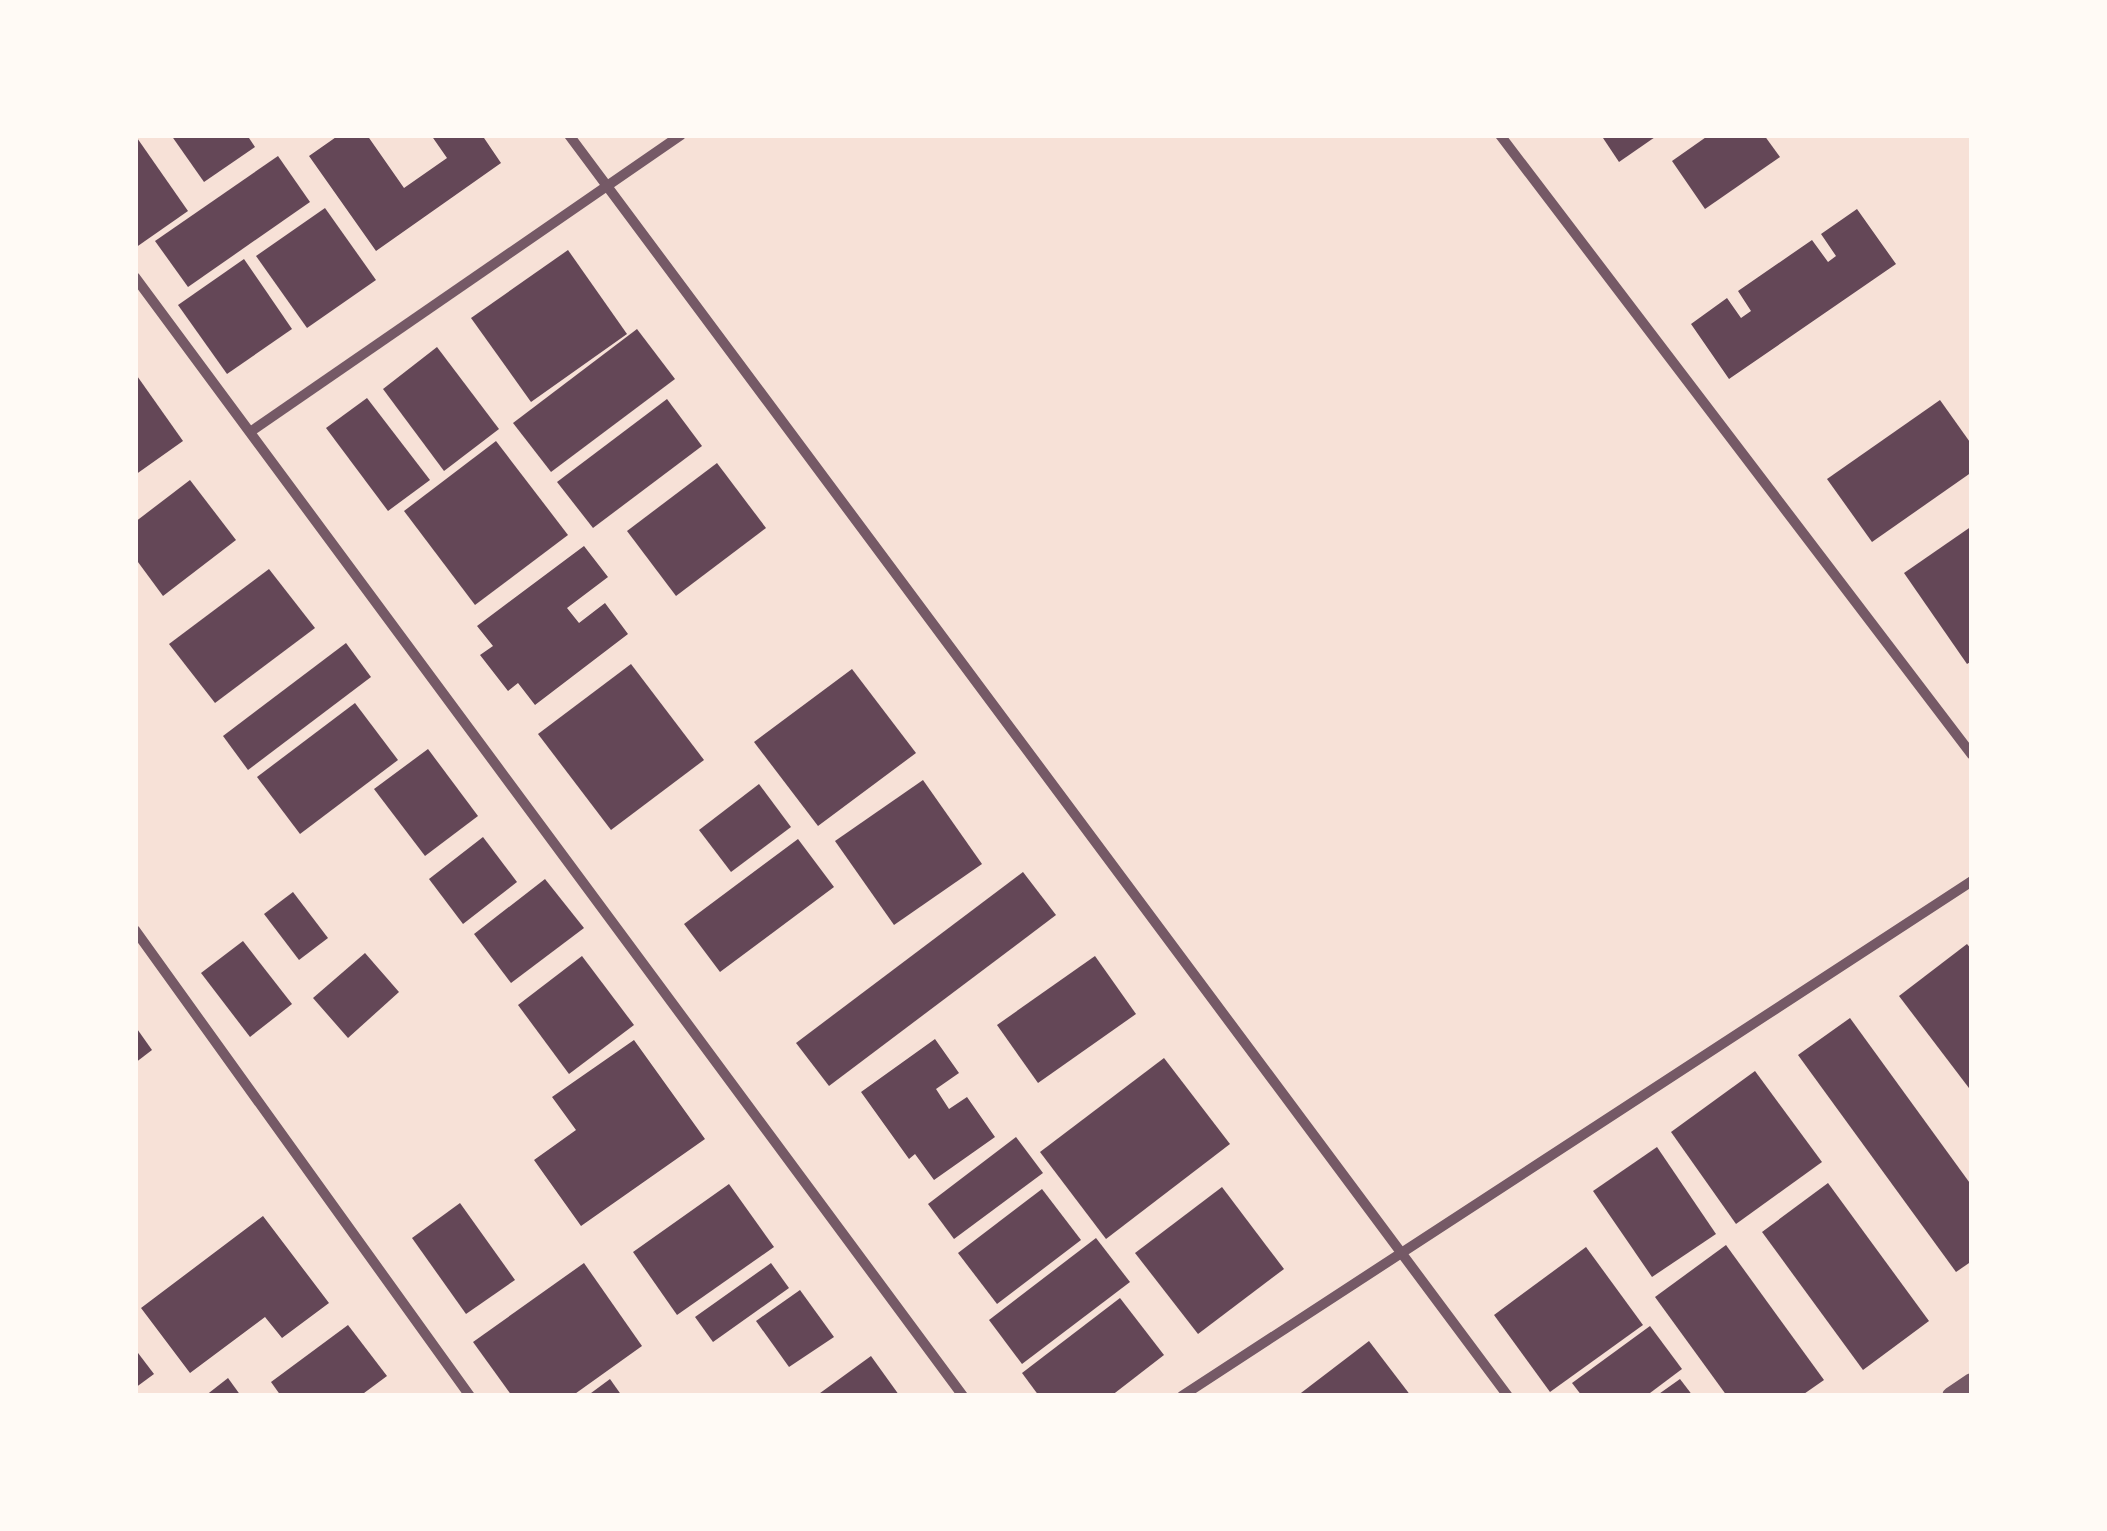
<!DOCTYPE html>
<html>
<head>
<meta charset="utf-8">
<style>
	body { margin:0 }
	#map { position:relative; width:2107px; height:1531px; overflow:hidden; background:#f7e1d7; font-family:"Nunito Sans",sans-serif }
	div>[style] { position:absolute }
	.building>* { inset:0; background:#644757 }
	.minor>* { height:10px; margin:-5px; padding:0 5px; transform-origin:5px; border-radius:5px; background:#755966 }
	.tertiary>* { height:18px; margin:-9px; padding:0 9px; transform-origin:9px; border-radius:9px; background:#755966 }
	span { translate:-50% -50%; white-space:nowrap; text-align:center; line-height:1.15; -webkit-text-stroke:10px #fffaf5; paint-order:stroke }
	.frame { position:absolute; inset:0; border:138px solid #fffaf5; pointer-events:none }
</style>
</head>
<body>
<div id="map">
	<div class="building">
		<div style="clip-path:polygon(135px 135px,188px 211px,135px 248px)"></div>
		<div style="clip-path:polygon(171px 135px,247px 135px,255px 147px,204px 182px)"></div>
		<div style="clip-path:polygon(339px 135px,367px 135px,404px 188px,447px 158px,431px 135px,482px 135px,501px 163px,376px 251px,309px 156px)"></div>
		<div style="clip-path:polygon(1601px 135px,1658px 135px,1619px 162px)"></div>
		<div style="clip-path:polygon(1709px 135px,1764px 135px,1780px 157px,1705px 209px,1672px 161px)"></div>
		<div style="clip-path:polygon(278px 156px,310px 202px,188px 287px,155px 241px)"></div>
		<div style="clip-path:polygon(325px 208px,376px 280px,307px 328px,256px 256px)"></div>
		<div style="clip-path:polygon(1857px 209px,1896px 264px,1729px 379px,1691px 324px,1727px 298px,1741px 318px,1751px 311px,1738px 291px,1812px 240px,1828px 262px,1836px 256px,1821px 234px)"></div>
		<div style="clip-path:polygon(568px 250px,627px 334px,531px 402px,471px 318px)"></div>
		<div style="clip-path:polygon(244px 259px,292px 329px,227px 374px,178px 305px)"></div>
		<div style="clip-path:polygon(637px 329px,675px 379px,551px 472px,513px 423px)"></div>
		<div style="clip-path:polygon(437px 347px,499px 429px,444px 471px,383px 389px)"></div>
		<div style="clip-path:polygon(135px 373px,183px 441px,135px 475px)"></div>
		<div style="clip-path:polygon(367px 398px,430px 480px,388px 511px,326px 428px)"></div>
		<div style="clip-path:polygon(667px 399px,702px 446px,593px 528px,557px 482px)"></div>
		<div style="clip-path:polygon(1940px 400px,1972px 445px,1972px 472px,1872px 542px,1827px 479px)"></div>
		<div style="clip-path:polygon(496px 441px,568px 535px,475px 605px,404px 511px)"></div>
		<div style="clip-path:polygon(717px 463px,766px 528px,676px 596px,627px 531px)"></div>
		<div style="clip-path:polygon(190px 480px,236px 540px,163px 596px,135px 558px,135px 522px)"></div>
		<div style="clip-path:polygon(1972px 526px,1972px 661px,1967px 664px,1904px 573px)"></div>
		<div style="clip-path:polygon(584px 546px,608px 577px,567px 608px,579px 623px,605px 603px,628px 634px,535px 705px,518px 683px,508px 691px,480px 655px,493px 646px,477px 626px)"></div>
		<div style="clip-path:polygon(269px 569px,315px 628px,215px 703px,169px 644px)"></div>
		<div style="clip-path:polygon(346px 643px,371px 677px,248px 770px,223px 736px)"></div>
		<div style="clip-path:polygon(631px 664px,704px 760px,611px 830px,538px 734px)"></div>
		<div style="clip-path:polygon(852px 669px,916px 753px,818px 826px,754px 742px)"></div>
		<div style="clip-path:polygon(355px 703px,398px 760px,300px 834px,257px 777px)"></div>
		<div style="clip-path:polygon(428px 749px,478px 816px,425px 856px,374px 789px)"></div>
		<div style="clip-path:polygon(923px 780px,982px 864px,894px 925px,835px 841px)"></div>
		<div style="clip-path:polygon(759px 784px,791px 827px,731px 872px,699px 830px)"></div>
		<div style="clip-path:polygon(483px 837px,517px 882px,463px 924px,429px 879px)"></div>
		<div style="clip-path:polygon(798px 839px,834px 887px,720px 972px,684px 924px)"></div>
		<div style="clip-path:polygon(1023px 872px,1056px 915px,829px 1086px,796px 1043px)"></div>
		<div style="clip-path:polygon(545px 879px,584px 928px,511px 983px,474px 934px)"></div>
		<div style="clip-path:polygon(293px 892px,328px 938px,299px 960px,264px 914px)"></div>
		<div style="clip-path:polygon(243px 941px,292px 1004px,250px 1037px,201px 973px)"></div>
		<div style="clip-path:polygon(1967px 944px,1972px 950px,1972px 1092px,1899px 996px)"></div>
		<div style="clip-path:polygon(365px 953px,399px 992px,348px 1038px,313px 998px)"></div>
		<div style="clip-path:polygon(582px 956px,634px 1025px,569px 1074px,518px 1005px)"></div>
		<div style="clip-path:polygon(1095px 956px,1136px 1014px,1038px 1083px,997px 1025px)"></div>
		<div style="clip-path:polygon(1850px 1018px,1972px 1186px,1972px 1261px,1956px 1272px,1798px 1055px)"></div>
		<div style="clip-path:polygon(135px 1026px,152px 1050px,135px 1063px)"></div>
		<div style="clip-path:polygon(935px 1039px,959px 1073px,936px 1089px,949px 1109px,967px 1097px,995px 1137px,934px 1180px,915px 1154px,909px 1159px,861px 1092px)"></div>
		<div style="clip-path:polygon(634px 1040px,705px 1139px,581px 1226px,534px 1160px,576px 1130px,552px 1097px)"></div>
		<div style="clip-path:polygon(1164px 1058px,1230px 1144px,1106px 1239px,1040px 1152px)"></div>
		<div style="clip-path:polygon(1755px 1071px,1822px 1162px,1736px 1224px,1671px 1132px)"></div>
		<div style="clip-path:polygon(1016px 1137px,1043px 1173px,954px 1239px,928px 1204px)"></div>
		<div style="clip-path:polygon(1657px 1147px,1716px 1234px,1652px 1277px,1593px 1191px)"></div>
		<div style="clip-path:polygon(1828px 1183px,1929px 1321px,1863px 1370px,1762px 1232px)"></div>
		<div style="clip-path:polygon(729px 1184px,774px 1247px,677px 1315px,633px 1252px)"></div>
		<div style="clip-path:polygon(1222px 1187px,1284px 1269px,1198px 1334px,1135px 1253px)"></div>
		<div style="clip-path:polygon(1042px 1189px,1081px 1240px,997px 1304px,958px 1253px)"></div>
		<div style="clip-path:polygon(460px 1203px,515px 1280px,466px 1314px,412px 1238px)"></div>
		<div style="clip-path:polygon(263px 1216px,329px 1303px,282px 1338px,265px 1317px,190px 1373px,141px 1308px)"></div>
		<div style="clip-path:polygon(1096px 1238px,1130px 1282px,1022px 1364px,989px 1320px)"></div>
		<div style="clip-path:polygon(1726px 1245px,1824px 1380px,1801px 1396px,1727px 1396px,1655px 1297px)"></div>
		<div style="clip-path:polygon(1586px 1247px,1643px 1325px,1550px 1392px,1494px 1315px)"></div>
		<div style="clip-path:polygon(584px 1263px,642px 1346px,572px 1396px,512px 1396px,473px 1342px)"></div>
		<div style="clip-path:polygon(771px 1263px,789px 1288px,713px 1342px,695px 1317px)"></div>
		<div style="clip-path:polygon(800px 1290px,834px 1337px,789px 1367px,756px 1321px)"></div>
		<div style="clip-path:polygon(1120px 1298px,1164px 1355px,1111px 1396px,1039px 1396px,1022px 1373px)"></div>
		<div style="clip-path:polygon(348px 1325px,387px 1376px,360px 1396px,281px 1396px,271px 1382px)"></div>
		<div style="clip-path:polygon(1650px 1326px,1682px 1369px,1646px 1396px,1582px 1396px,1572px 1383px)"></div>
		<div style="clip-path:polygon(1369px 1341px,1411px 1396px,1297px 1396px)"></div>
		<div style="clip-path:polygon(135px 1349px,154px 1374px,135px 1388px)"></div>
		<div style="clip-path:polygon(871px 1356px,899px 1395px,816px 1396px)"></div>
		<div style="clip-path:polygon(228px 1378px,241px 1396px,205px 1396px)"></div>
		<div style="clip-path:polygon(610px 1379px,622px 1396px,587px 1396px)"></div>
		<div style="clip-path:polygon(1680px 1379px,1693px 1396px,1656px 1396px)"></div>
	</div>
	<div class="minor">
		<div style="left:569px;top:135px;width:1572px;rotate:53.33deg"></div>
		<div style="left:1500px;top:135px;width:779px;rotate:52.72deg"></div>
		<div style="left:135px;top:277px;width:1392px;rotate:53.5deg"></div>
		<div style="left:253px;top:430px;width:520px;rotate:-34.58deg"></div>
		<div style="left:135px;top:930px;width:574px;rotate:54.29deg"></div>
		<div style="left:1182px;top:1396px;width:943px;rotate:-33.1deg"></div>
	</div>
	<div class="tertiary">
		<div style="left:1951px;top:1396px;width:25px;rotate:-34deg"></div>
	</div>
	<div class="frame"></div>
</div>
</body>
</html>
